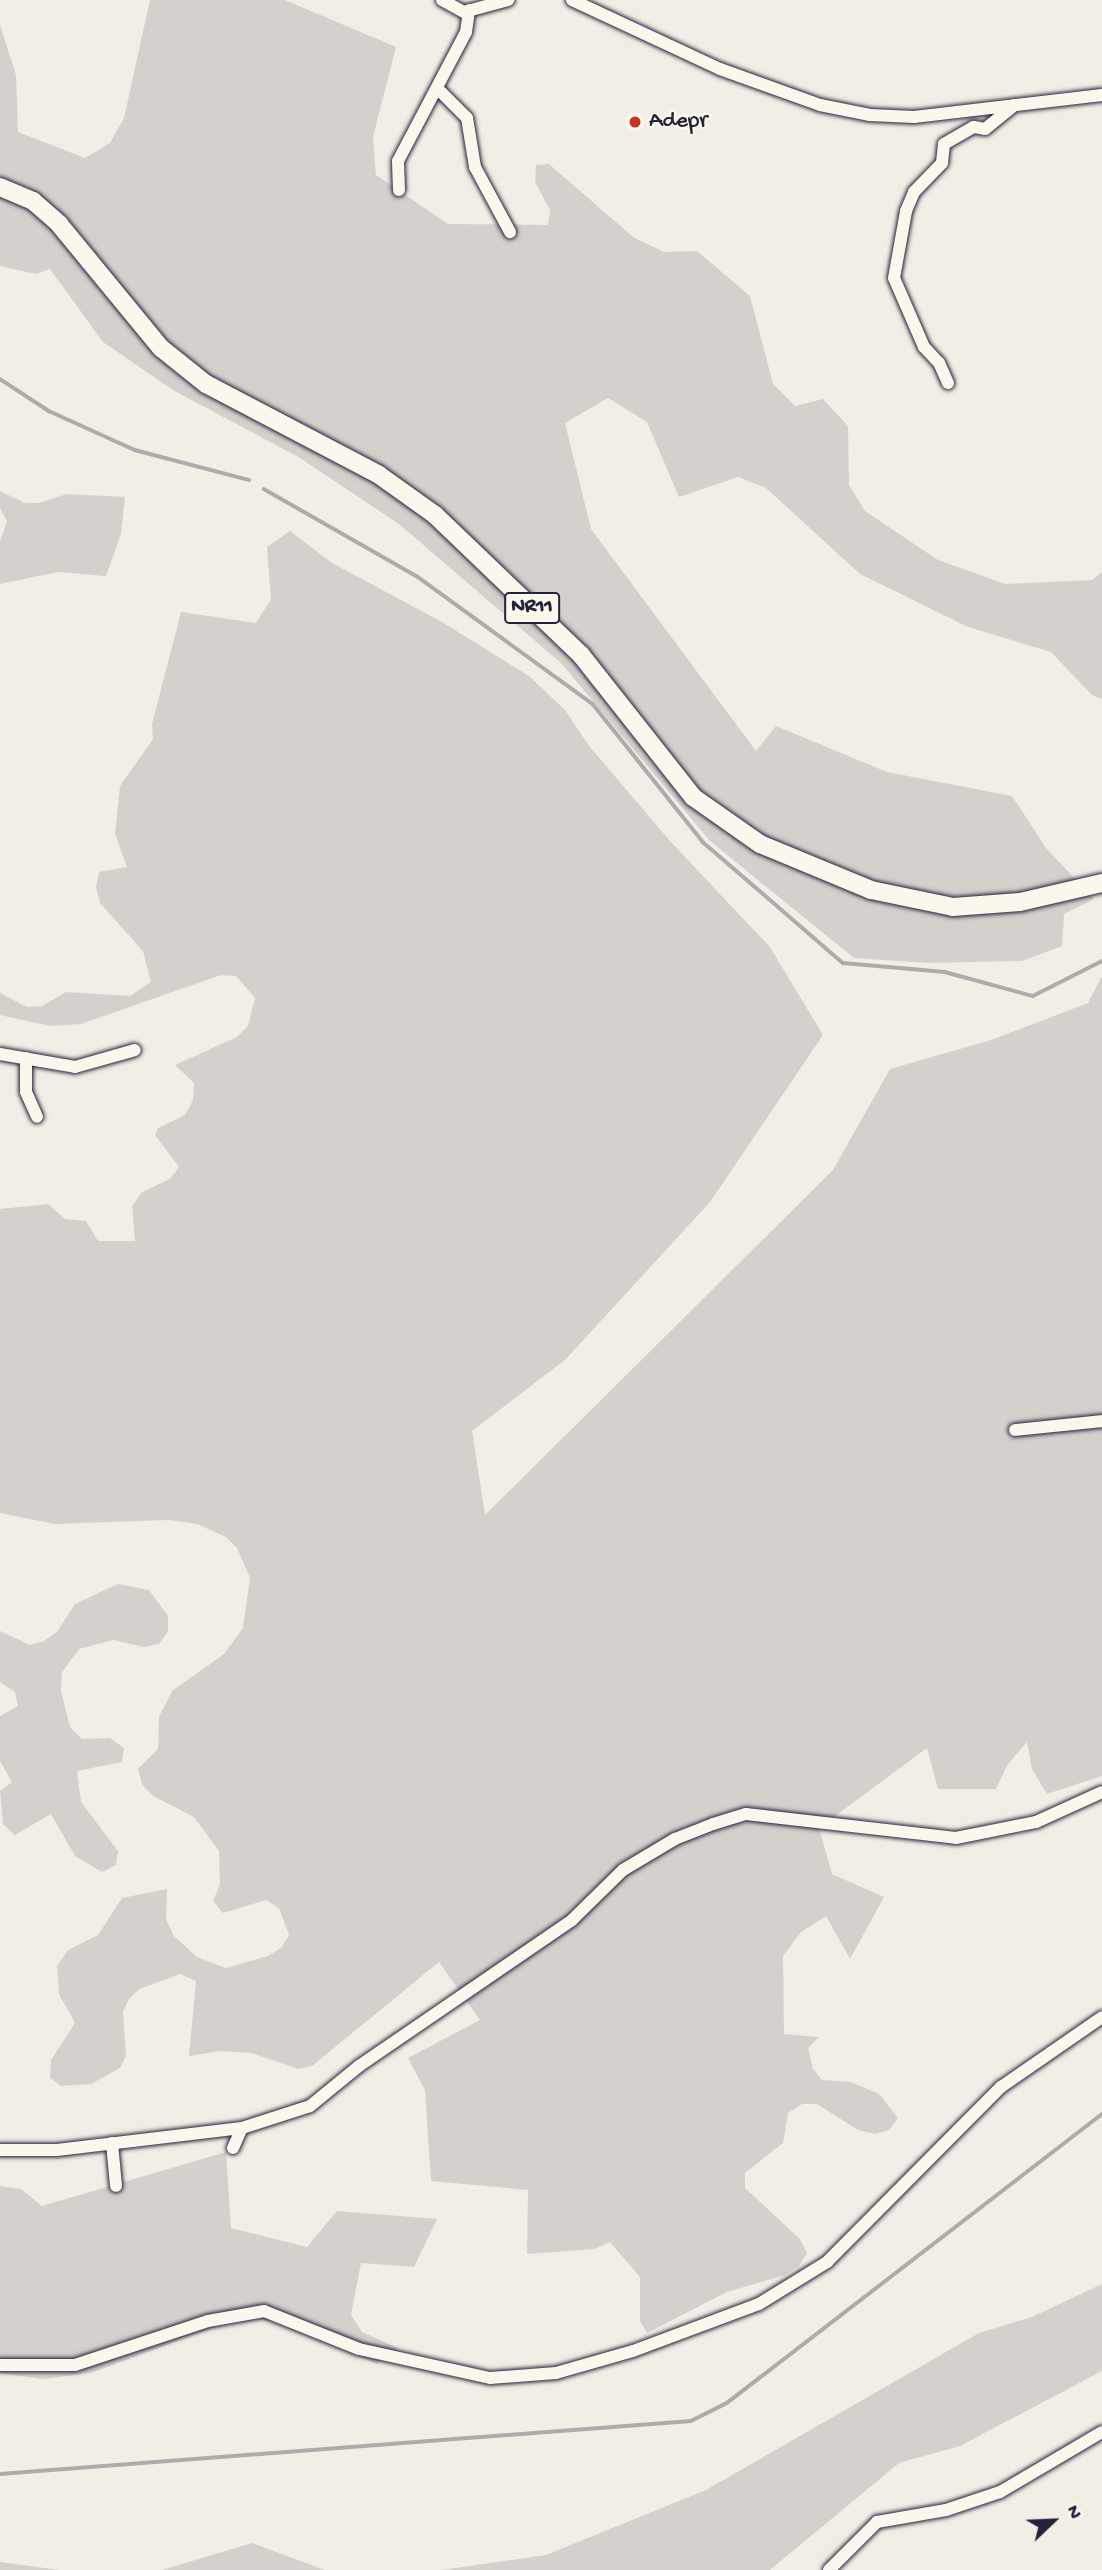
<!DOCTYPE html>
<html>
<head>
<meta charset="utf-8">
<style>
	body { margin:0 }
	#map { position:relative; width:1102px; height:2570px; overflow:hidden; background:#f2eee5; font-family:"Gochi Hand",sans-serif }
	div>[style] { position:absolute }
	.green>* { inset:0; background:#d4d1cc }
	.stream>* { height:3.5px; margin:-1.75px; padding:0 1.75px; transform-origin:1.75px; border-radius:1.75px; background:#aeabad }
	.roads { filter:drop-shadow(0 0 2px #22223b) drop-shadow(0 0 2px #22223b) }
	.minor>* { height:12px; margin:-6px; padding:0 6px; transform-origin:6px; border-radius:6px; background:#fbf7ec }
	.highway>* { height:18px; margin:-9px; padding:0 9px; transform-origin:9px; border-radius:9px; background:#fbf7ec }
	.dots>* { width:19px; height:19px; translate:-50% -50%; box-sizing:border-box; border:4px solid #fbf7ec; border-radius:50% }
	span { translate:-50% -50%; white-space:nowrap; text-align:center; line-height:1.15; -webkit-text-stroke:5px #fbf7ec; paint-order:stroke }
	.shield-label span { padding:2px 5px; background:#fbf7ec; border:2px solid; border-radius:5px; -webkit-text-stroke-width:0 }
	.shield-label { font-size:21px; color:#22223b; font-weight:700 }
	.poi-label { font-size:23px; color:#22223b }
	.left { translate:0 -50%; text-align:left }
	.north { position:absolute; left:1018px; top:2486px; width:70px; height:70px; -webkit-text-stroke:5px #fbf7ec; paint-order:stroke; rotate:67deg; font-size:19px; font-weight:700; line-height:28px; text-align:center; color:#22223b }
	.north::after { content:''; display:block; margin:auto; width:24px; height:32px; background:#22223b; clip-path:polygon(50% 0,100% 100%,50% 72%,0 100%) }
</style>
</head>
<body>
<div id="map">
	<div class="green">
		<div style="clip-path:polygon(150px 0,285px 0,396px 47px,373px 137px,376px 175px,448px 224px,548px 225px,550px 210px,535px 182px,536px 165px,549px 164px,633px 237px,664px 252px,697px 251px,750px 296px,773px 384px,795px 406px,823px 399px,848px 426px,849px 485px,865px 511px,938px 560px,1005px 584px,1092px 580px,1102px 572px,1102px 699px,1092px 695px,1051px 652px,968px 627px,860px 574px,766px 488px,738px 477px,679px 497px,647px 422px,608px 398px,565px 423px,591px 529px,756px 751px,776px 726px,887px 772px,1012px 796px,1046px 848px,1094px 899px,1064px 914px,1062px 946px,1022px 961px,929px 963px,854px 958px,710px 841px,561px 663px,399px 524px,300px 458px,173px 390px,103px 342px,50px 269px,36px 274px,0 266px,0 25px,16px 75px,18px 132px,85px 158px,110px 143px,124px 118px)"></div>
		<div style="clip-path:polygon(0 491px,25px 503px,39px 503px,67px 494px,125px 497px,121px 534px,106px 576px,58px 572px,0 584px,0 541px,7px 521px,0 508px)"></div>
		<div style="clip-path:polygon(290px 531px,332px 563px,442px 622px,529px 676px,565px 710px,589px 746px,670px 841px,770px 947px,823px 1035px,710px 1202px,566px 1359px,472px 1431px,485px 1515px,833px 1170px,890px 1069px,991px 1040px,1088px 1003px,1102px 976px,1102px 1776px,1047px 1794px,1032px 1769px,1027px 1742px,1008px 1764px,996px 1789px,938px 1789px,927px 1748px,819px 1828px,832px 1874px,884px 1897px,850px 1959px,826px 1916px,801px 1932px,783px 1956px,784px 2034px,819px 2037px,808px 2048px,813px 2069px,822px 2080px,851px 2082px,879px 2094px,898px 2118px,889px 2130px,875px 2134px,858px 2130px,817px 2104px,802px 2104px,788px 2113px,783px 2143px,745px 2173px,745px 2188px,800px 2239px,807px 2253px,799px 2266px,785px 2275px,727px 2292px,647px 2333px,640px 2321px,640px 2277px,610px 2242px,595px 2249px,527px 2254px,528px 2190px,431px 2181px,425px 2090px,408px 2058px,480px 2020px,439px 1962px,312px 2066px,298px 2069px,252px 2053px,220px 2051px,189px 2056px,196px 1981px,180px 1974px,139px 1989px,129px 1999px,123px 2011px,126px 2056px,120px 2068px,91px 2084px,61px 2086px,50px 2078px,51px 2060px,75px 2023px,59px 1994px,57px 1966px,68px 1950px,98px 1935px,122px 1898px,167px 1889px,166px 1919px,174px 1936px,197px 1957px,226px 1968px,268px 1956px,281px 1948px,289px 1935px,279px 1908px,266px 1900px,223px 1913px,213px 1901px,220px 1884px,219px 1851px,194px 1817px,153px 1796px,142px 1784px,138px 1769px,158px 1749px,159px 1717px,172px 1691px,224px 1654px,243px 1628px,250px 1578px,237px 1548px,226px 1537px,197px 1524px,169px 1520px,55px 1524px,0 1513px,0 1209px,48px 1204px,65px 1219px,86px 1221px,98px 1241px,135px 1241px,132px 1206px,142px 1192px,170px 1179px,179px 1167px,155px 1135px,158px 1128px,185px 1115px,193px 1100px,194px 1083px,175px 1065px,237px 1037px,248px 1026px,255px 998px,236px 976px,221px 975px,81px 1024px,50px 1026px,0 1015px,0 993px,27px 1007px,42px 1006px,66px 992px,130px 996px,151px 982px,143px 951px,100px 903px,96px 887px,99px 872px,127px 867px,115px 834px,120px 786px,153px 739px,152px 724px,181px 612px,256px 623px,271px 599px,267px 547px)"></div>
		<div style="clip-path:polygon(118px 1584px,149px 1590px,168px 1616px,168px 1631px,159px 1644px,144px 1647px,113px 1640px,79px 1649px,62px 1672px,61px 1691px,70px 1727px,82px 1739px,110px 1738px,124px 1748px,122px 1762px,77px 1771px,81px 1802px,118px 1851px,116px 1865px,102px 1872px,75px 1856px,51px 1814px,15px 1835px,3px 1824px,0 1791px,12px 1782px,0 1761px,0 1716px,18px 1706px,15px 1692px,0 1682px,0 1631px,30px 1645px,44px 1641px,57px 1632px,75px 1604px)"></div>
		<div style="clip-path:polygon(226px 2152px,231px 2228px,307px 2247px,337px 2211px,437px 2219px,414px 2267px,361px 2263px,351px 2315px,362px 2332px,398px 2348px,377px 2364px,278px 2322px,254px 2319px,227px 2323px,91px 2373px,42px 2379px,0 2373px,0 2186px,21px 2189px,42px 2206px)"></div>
		<div style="clip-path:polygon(1102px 2284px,1102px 2371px,960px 2446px,899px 2463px,770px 2570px,441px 2570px,546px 2555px,706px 2490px,979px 2333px,1032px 2317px)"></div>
		<div style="clip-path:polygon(252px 2543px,325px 2570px,162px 2570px)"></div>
		<div style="clip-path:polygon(0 2562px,59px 2570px,0 2570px)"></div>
	</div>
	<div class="stream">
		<div style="left:0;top:379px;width:59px;rotate:33.1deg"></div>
		<div style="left:49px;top:411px;width:94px;rotate:24.4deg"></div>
		<div style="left:135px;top:450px;width:118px;rotate:14.7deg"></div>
		<div style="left:264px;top:489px;width:177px;rotate:29.7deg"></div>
		<div style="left:418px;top:577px;width:216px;rotate:36deg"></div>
		<div style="left:593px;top:704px;width:176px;rotate:51.4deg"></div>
		<div style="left:703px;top:842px;width:185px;rotate:40.8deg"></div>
		<div style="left:843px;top:963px;width:102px;rotate:5deg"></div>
		<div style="left:945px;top:972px;width:91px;rotate:15.3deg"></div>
		<div style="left:1033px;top:996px;width:77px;rotate:-26.9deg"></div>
		<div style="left:0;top:2474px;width:693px;rotate:-4.39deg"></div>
		<div style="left:691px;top:2421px;width:40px;rotate:-26.6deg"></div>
		<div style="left:727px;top:2403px;width:473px;rotate:-37.6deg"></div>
	</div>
	<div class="roads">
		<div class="minor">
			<div style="left:442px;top:0;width:25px;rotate:29deg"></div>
			<div style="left:464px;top:12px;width:46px;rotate:-15.3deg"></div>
			<div style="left:572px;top:0;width:163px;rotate:25deg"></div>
			<div style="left:720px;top:69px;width:106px;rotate:19.8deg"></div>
			<div style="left:820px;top:105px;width:51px;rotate:11.3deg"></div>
			<div style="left:870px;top:115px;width:44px;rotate:2.6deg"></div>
			<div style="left:914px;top:117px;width:189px;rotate:-6.7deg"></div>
			<div style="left:438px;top:89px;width:41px;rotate:45deg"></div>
			<div style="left:467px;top:118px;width:50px;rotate:80.7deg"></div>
			<div style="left:475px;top:167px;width:74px;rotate:61.7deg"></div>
			<div style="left:399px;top:190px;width:29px;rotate:-92deg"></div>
			<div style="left:398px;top:161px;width:146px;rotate:-62.2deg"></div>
			<div style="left:466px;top:32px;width:22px;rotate:-82deg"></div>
			<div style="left:948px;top:383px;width:22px;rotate:-114deg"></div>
			<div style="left:939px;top:363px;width:22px;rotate:-133deg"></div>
			<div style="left:924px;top:347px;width:75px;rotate:-113.5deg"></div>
			<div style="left:894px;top:278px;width:68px;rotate:-79.8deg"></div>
			<div style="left:906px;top:211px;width:21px;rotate:-67deg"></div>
			<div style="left:914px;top:192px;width:40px;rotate:-46deg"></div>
			<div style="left:942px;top:163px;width:19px;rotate:-84deg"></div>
			<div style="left:944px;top:144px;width:34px;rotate:-30deg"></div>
			<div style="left:974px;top:127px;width:11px;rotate:10deg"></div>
			<div style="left:985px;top:129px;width:38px;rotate:-39deg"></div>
			<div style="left:0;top:1054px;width:76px;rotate:9.8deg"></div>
			<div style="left:75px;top:1067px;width:62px;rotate:-15.8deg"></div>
			<div style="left:26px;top:1058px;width:34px;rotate:90deg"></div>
			<div style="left:26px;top:1092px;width:27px;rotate:66deg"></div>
			<div style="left:1015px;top:1430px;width:87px;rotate:-5.9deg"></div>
			<div style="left:112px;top:2143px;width:43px;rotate:84.7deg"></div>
			<div style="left:233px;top:2148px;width:22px;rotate:-66deg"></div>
			<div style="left:0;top:2150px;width:57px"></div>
			<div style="left:57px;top:2150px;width:186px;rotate:-6.8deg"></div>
			<div style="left:242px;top:2128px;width:71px;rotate:-17.9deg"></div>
			<div style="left:310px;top:2106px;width:63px;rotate:-39.2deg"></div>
			<div style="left:359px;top:2066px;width:258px;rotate:-34.4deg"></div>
			<div style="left:572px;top:1920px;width:71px;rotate:-44.4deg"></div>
			<div style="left:623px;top:1870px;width:61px;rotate:-30.8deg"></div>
			<div style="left:675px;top:1839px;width:41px;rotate:-21.5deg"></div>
			<div style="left:713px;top:1824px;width:34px;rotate:-17deg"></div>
			<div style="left:746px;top:1814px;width:211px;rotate:6.5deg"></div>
			<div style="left:956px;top:1838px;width:82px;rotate:-11.3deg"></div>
			<div style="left:1036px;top:1822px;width:72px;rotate:-24.4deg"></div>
			<div style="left:0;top:2365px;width:75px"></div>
			<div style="left:75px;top:2365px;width:140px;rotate:-18.3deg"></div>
			<div style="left:208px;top:2321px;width:57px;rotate:-10.1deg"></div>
			<div style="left:264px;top:2311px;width:102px;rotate:21.8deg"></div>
			<div style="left:359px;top:2349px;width:134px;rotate:12.5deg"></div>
			<div style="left:490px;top:2378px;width:66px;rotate:-4.3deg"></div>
			<div style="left:556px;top:2373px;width:80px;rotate:-15.9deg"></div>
			<div style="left:633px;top:2351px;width:134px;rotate:-20.5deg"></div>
			<div style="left:759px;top:2304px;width:80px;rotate:-31.7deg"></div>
			<div style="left:827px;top:2262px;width:247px;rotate:-45.2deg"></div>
			<div style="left:1001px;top:2087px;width:123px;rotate:-34.7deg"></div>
			<div style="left:829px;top:2570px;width:68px;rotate:-45deg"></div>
			<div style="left:877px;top:2522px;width:70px;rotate:-9.9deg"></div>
			<div style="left:946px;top:2510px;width:57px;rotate:-18.4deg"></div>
			<div style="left:1000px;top:2492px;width:118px;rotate:-30.5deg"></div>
		</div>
		<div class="highway">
			<div style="left:0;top:187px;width:36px;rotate:23deg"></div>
			<div style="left:33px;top:201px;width:35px;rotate:41deg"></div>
			<div style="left:59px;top:224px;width:161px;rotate:50.6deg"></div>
			<div style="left:161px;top:348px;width:58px;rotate:38.7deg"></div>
			<div style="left:206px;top:384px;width:195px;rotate:27.7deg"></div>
			<div style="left:379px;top:475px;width:69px;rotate:35.5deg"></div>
			<div style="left:435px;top:515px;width:202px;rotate:43.8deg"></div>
			<div style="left:581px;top:655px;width:181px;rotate:51.7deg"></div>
			<div style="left:693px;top:797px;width:82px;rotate:35deg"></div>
			<div style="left:760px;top:844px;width:120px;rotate:22.5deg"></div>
			<div style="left:871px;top:890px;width:84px;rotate:11.7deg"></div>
			<div style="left:953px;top:907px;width:67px;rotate:-4.3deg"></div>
			<div style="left:1020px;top:902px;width:84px;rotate:-13deg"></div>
		</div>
	</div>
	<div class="dots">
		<div style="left:635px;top:122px;background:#c8321e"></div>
	</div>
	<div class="shield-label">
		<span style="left:532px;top:608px">NR11</span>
	</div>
	<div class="poi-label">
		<span class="left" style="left:649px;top:122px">Adepr</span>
	</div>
	<div class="north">N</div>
</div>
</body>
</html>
